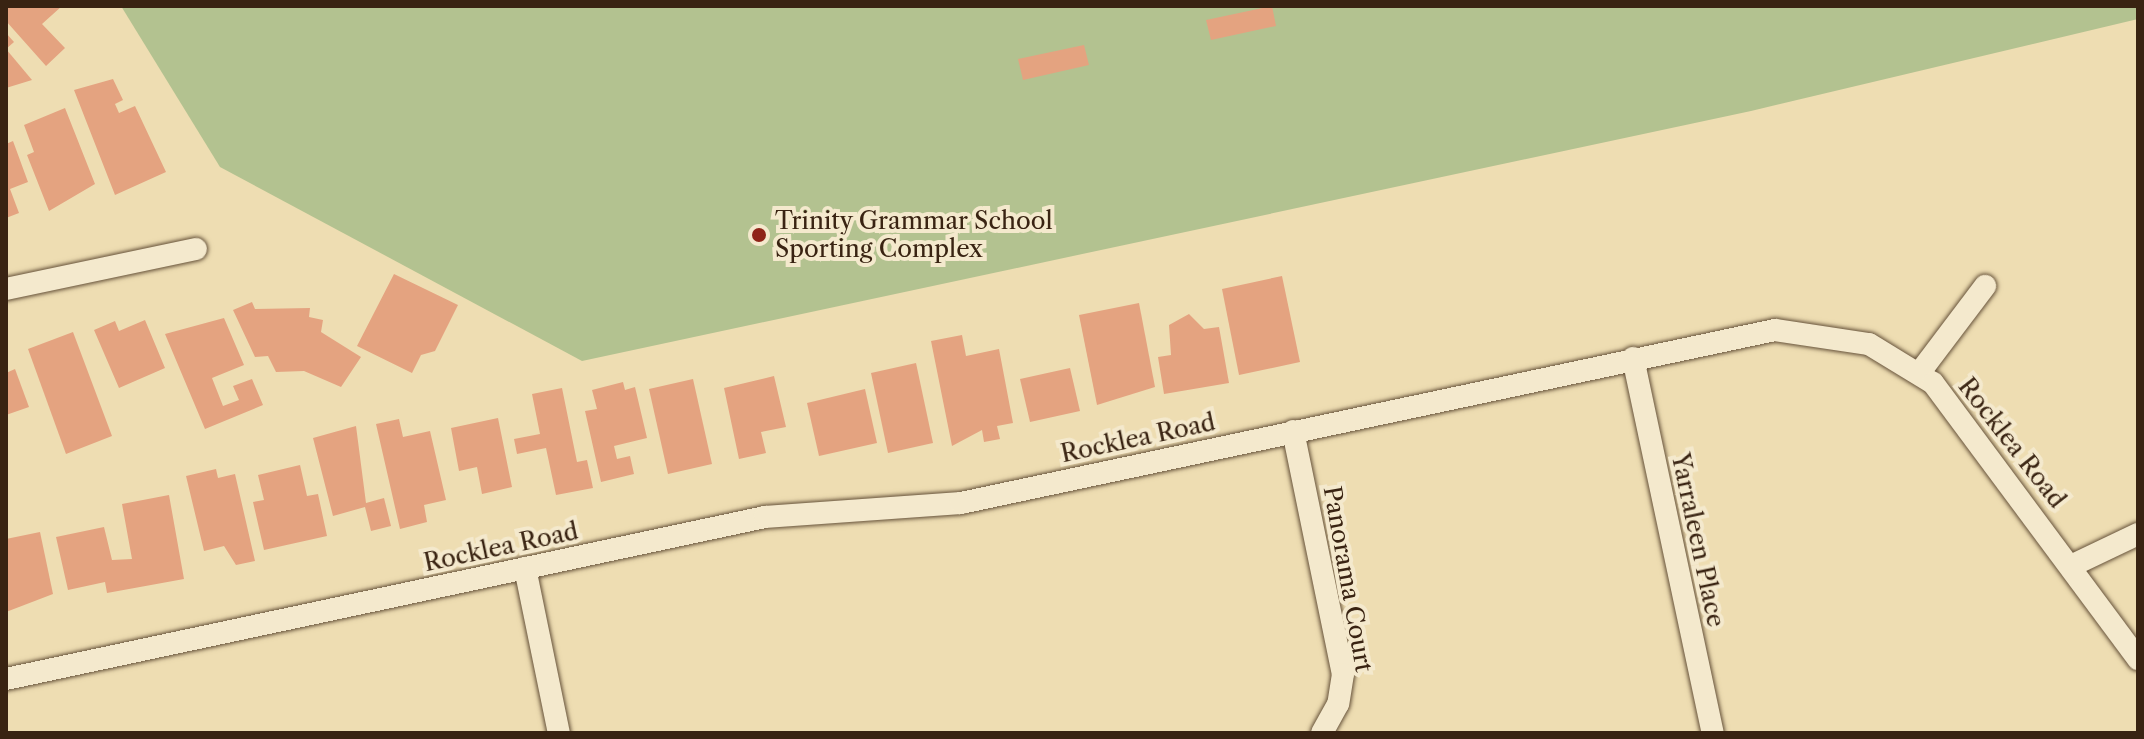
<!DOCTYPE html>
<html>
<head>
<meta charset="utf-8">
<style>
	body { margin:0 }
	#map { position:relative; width:2144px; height:739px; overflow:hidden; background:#eeddb2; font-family:"Libre Caslon Text",serif }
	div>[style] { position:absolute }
	.green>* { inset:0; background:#b3c290 }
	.building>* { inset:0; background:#e4a380 }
	.roads { filter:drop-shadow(0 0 2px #66523a) drop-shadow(0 0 2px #66523a) }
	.street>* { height:22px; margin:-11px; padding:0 11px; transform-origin:11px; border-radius:11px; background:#f4e9cd }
	.dots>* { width:22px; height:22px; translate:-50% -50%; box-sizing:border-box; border:4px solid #f4e9cd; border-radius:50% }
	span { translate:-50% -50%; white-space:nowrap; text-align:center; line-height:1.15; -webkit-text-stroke:8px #f4e9cd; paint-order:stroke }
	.poi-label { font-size:24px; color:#392312 }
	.left { translate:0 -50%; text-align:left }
	.street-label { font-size:24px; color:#392312 }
	.frame { position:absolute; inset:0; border:8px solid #392312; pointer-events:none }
</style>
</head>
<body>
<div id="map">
	<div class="green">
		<div style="clip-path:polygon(121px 6px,2138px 6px,2138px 19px,1751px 111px,582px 361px,220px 167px)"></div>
	</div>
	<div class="building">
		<div style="clip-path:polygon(6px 6px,62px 6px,42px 24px,65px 48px,46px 66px,6px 21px)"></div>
		<div style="clip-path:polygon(1272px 6px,1276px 26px,1211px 40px,1206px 20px)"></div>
		<div style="clip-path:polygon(6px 33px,14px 42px,6px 49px)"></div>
		<div style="clip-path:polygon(1084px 45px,1089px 65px,1023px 80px,1018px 59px)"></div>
		<div style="clip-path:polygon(6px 49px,32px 80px,6px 88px)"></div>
		<div style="clip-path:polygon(113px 79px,123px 100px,115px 104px,119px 113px,135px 106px,166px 172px,115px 195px,74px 90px)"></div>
		<div style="clip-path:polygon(65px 108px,95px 184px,49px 211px,27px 155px,34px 152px,24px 125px)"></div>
		<div style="clip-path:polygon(13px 141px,28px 182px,10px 189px,19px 213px,6px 218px,6px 144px)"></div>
		<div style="clip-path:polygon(394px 274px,458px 305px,435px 351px,421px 355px,412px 373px,357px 346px)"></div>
		<div style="clip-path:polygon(1282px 276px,1300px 362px,1239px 375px,1222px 289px)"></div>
		<div style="clip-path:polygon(252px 302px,255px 309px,310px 308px,309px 317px,323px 320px,321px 332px,361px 357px,341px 387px,304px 371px,276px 372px,268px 356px,255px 357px,233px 310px)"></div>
		<div style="clip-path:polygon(1139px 303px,1155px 387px,1097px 405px,1079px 315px)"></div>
		<div style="clip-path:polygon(1189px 314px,1204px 329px,1219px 327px,1229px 383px,1164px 394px,1158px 357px,1171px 355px,1169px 325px)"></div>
		<div style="clip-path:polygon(224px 318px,244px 365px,212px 378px,223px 406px,239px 400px,233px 386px,252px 379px,263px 405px,205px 429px,165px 334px)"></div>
		<div style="clip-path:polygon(145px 320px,165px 368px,119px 388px,94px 330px,115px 321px,119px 331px)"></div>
		<div style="clip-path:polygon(73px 332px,112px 436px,66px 454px,28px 349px)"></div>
		<div style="clip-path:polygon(962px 335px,966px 356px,999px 349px,1013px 423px,997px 426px,1000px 439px,984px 442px,982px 430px,952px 446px,931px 341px)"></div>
		<div style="clip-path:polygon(916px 363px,933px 443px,888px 453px,871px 373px)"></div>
		<div style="clip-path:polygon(1070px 368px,1080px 411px,1030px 422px,1020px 379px)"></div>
		<div style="clip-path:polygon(15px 369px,29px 407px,6px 415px,6px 373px)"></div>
		<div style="clip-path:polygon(774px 376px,786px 427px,761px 432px,766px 453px,739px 459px,724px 388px)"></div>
		<div style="clip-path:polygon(693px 379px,712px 464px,668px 474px,649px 389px)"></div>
		<div style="clip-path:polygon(623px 382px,625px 390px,635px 387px,647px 438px,614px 446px,617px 459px,630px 456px,634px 474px,601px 482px,585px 411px,597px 409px,592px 390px)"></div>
		<div style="clip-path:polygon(562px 388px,577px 462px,587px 460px,593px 488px,556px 495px,546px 448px,517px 454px,514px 439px,540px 434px,532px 394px)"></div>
		<div style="clip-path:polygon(865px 389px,877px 443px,819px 456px,807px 403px)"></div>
		<div style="clip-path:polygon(498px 418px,512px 487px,482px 494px,477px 467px,459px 471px,451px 428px)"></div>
		<div style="clip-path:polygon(399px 419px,403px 437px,430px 431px,446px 500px,424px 505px,427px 522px,400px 529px,376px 424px)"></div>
		<div style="clip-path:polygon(356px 426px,366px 503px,384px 498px,391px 526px,371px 531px,365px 507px,333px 516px,313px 438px)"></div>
		<div style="clip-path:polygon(300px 465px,307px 496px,318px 494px,327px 536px,264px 550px,253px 502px,264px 500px,258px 475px)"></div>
		<div style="clip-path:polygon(216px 469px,218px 478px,235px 474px,255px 561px,236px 565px,224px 546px,204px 551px,186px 476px)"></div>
		<div style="clip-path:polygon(169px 495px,184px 579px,107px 593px,105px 582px,68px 590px,56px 537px,104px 527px,112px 560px,132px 559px,122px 504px)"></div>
		<div style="clip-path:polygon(40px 532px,53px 594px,6px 612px,6px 539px)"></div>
	</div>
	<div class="roads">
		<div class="street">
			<div style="left:6px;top:289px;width:194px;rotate:-11.9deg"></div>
			<div style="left:1633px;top:358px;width:383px;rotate:78deg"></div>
			<div style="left:1920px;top:372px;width:108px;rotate:-52.9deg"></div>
			<div style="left:1293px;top:431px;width:248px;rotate:78.4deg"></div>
			<div style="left:1343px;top:674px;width:30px;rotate:99deg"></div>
			<div style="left:1338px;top:704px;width:33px;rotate:119deg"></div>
			<div style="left:2073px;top:565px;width:72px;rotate:-25.5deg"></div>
			<div style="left:525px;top:568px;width:168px;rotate:78.4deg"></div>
			<div style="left:6px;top:679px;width:776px;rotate:-12.05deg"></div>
			<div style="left:765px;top:517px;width:196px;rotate:-4.1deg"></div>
			<div style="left:961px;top:503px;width:832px;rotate:-12deg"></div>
			<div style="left:1775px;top:330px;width:95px;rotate:8.5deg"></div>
			<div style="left:1869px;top:344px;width:75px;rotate:31.4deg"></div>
			<div style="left:1933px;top:383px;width:344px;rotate:53.4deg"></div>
		</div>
	</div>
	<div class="dots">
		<div style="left:759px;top:235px;background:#8f2418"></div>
	</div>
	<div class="poi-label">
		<span class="left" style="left:775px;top:235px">Trinity Grammar School<br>Sporting Complex</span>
	</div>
	<div class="street-label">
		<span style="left:1138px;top:438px;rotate:-12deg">Rocklea Road</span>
		<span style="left:2012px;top:443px;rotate:52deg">Rocklea Road</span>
		<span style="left:1698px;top:540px;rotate:78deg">Yarraleen Place</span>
		<span style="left:501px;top:547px;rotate:-12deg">Rocklea Road</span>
		<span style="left:1348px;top:579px;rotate:80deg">Panorama Court</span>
	</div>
	<div class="frame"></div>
</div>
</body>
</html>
